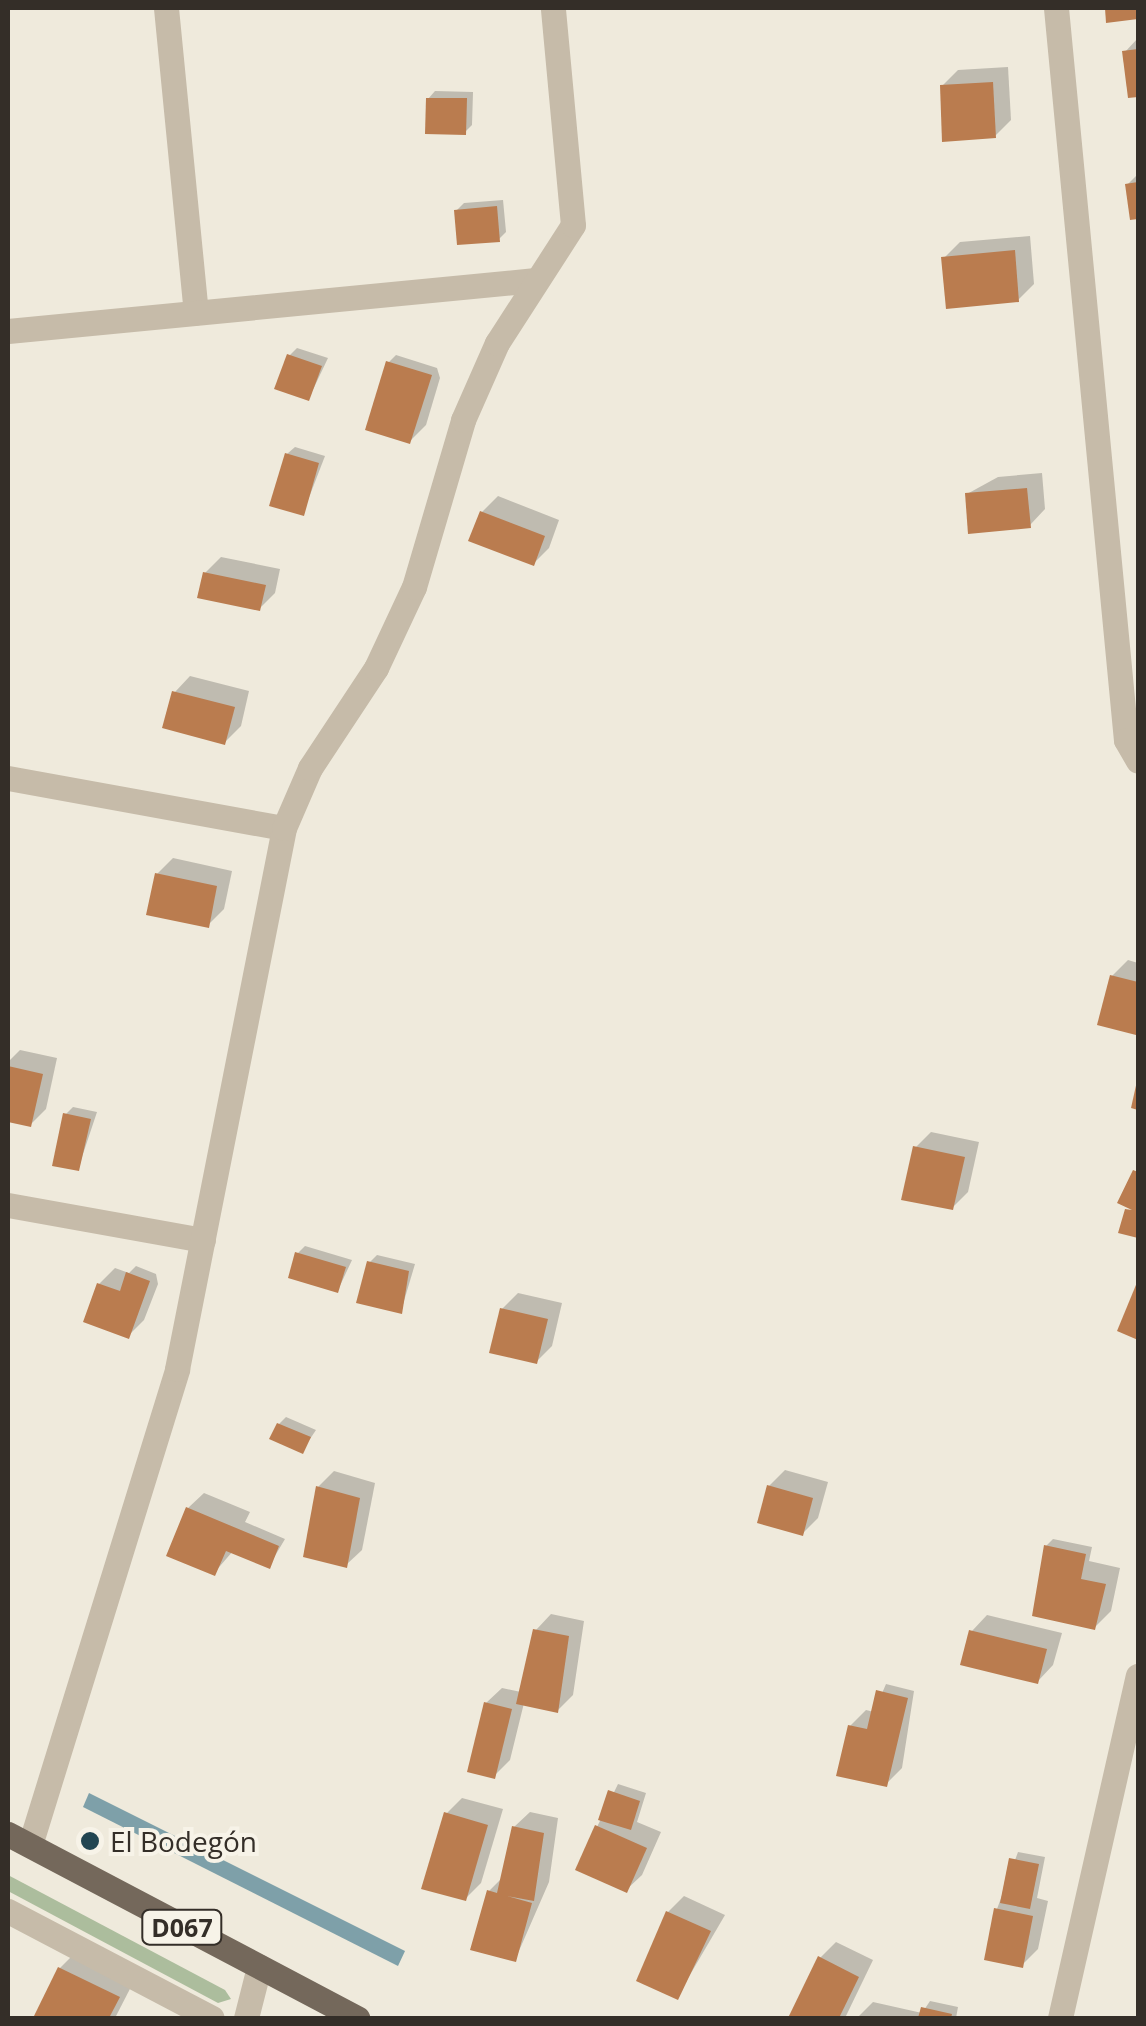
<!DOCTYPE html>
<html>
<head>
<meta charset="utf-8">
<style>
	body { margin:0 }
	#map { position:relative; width:1146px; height:2026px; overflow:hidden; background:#efeadc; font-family:"Open Sans",sans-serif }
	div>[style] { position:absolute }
	.green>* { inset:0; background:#acbd9d }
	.water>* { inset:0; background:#7ea0a9 }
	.shadow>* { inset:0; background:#0003 }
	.building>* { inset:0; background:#ba7c4f }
	.street>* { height:25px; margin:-12.5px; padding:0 12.5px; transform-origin:12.5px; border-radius:12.5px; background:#c6bba9 }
	.primary>* { height:25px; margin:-12.5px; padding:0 12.5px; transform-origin:12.5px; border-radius:12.5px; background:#74685b }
	.dots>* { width:28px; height:28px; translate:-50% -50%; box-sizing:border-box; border:5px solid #f7f3e8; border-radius:50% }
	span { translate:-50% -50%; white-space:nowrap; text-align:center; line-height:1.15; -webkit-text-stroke:8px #f7f3e8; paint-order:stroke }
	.shield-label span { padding:2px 8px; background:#f7f3e8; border:2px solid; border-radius:8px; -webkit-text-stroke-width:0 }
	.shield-label { font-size:25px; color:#342e28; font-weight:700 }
	.poi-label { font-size:28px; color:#342e28 }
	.left { translate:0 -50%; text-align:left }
	.frame { position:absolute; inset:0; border:10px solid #342e28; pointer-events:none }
</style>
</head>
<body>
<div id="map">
	<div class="green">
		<div style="clip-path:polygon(8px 1875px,225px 1990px,231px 1999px,218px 2003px,8px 1891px)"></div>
	</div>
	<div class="water">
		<div style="clip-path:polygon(89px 1793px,405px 1951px,398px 1966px,83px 1807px)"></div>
	</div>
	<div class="shadow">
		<div style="clip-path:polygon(1138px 38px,1138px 94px,1130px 95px,1125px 52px)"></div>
		<div style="clip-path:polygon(1008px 67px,1011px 120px,995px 136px,942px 86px,958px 70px)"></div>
		<div style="clip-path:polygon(435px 91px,473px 92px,472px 125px,465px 132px,428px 99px)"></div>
		<div style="clip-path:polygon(1138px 174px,1138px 216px,1132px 217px,1128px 184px)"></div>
		<div style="clip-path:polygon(503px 200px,506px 232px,499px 239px,456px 211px,464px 203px)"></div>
		<div style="clip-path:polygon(1030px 236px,1034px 284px,1018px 300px,944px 258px,960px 242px)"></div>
		<div style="clip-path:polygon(297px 348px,328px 358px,309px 398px,290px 355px)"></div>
		<div style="clip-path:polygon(396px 355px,437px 368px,440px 378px,426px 425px,410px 441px,388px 363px)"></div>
		<div style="clip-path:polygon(295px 447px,325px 456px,303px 513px,287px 454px)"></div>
		<div style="clip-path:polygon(1042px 473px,1045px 509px,1030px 525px,967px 494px,998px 477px)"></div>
		<div style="clip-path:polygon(498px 496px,559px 520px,549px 548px,533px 564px,482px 512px)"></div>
		<div style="clip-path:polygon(221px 557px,280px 569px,275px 593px,259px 609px,205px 573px)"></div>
		<div style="clip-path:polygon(190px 676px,249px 691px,241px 726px,225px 742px,175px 692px)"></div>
		<div style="clip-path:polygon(173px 858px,232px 871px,224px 909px,208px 925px,157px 874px)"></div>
		<div style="clip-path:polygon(1128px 960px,1138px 963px,1135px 1032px,1112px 976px)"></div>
		<div style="clip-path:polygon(20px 1050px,57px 1058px,46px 1109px,30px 1125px,8px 1120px,8px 1062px)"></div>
		<div style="clip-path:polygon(73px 1107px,97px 1112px,78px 1169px,66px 1114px)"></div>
		<div style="clip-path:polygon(931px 1132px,979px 1142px,968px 1192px,952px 1208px,915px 1148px)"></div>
		<div style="clip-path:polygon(305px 1246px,352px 1260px,338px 1290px,298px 1253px)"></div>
		<div style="clip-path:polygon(377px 1255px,415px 1264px,401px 1311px,370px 1262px)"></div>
		<div style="clip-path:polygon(136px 1266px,156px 1274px,158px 1284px,144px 1320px,128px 1336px,99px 1284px,115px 1268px,129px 1273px)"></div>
		<div style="clip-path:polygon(518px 1293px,562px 1303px,552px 1346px,536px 1362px,502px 1309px)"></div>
		<div style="clip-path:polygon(286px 1417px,316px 1430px,302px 1451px,279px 1424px)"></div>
		<div style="clip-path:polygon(785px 1470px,828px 1482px,818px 1518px,802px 1534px,769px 1486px)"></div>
		<div style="clip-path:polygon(334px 1471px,375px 1483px,362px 1550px,346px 1565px,318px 1487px)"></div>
		<div style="clip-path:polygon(204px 1493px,250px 1512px,245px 1522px,285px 1539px,269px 1566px,233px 1551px,214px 1573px,188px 1508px)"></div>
		<div style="clip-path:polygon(1053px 1539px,1092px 1547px,1089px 1561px,1120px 1568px,1111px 1611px,1095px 1627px,1046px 1546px)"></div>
		<div style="clip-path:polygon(551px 1614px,584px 1621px,573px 1695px,557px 1711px,524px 1703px,510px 1760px,494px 1776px,486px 1703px,502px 1688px,521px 1692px,536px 1630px)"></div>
		<div style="clip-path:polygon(987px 1615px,1062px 1633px,1053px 1665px,1038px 1681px,972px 1631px)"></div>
		<div style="clip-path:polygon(886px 1684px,914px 1691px,902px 1768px,886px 1784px,850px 1726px,866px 1710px,874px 1712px)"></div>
		<div style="clip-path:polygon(618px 1784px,646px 1793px,637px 1822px,661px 1832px,642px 1875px,626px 1890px,597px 1827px)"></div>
		<div style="clip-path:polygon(462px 1798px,503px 1809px,481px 1883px,465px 1899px,446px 1814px)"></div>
		<div style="clip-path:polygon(530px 1812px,558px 1818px,549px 1882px,515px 1960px,489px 1891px,503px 1877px,514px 1827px)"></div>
		<div style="clip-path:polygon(1018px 1852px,1045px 1857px,1037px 1898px,1048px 1901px,1038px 1949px,1022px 1965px,997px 1909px)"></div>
		<div style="clip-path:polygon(684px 1896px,725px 1915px,677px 1997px,648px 1955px,668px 1912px)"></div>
		<div style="clip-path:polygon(836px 1942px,873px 1960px,845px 2018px,791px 2018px,820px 1958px)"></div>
		<div style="clip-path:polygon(76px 1952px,134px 1981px,115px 2018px,36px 2018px,60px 1968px)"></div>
		<div style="clip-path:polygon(930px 2001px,958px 2007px,956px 2018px,857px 2018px,873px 2002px,922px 2013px)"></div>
	</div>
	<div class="building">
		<div style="clip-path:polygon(1105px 8px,1138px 8px,1138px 19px,1106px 23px)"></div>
		<div style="clip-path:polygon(1138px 49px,1138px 97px,1128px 98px,1122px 51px)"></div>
		<div style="clip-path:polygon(993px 82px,996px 138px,942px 142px,940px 85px)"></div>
		<div style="clip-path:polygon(426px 98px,467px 98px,466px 135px,425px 134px)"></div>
		<div style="clip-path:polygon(1138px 182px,1138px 219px,1130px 220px,1125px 184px)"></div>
		<div style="clip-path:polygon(497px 206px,500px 242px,457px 245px,454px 210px)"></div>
		<div style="clip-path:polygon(1015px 250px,1019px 302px,946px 309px,941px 257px)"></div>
		<div style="clip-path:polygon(287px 354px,322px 366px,309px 401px,274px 389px)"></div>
		<div style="clip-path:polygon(386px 361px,432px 375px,410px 444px,365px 430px)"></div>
		<div style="clip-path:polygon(285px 453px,319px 463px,304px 516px,269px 506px)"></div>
		<div style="clip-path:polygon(1027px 488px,1031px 528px,968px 534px,965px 493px)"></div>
		<div style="clip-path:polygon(480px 511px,545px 536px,534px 566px,468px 541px)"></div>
		<div style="clip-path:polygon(203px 572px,266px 585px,260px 611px,197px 598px)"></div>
		<div style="clip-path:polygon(172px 691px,235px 707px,225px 745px,162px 728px)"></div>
		<div style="clip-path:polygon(155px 873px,217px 886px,209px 928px,146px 915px)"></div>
		<div style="clip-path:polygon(1110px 975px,1138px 982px,1136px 1035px,1097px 1025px)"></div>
		<div style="clip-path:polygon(8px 1066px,43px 1074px,31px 1127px,8px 1122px)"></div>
		<div style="clip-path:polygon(1137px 1081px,1138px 1081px,1138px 1110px,1131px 1108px)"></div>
		<div style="clip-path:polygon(63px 1113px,91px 1119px,79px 1171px,52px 1166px)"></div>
		<div style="clip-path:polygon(913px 1146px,965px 1157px,953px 1210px,901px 1200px)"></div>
		<div style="clip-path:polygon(1133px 1170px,1138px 1172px,1138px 1238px,1118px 1233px,1125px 1209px,1132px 1210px,1117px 1203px)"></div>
		<div style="clip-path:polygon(295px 1252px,346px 1267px,338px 1293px,288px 1278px)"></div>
		<div style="clip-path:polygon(367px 1261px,409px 1271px,402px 1314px,356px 1303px)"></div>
		<div style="clip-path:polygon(126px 1272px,150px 1281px,129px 1339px,83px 1322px,97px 1283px,120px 1291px)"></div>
		<div style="clip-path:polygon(1138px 1280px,1138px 1340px,1117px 1331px)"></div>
		<div style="clip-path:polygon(500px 1308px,548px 1319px,537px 1364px,489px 1353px)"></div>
		<div style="clip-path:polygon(277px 1423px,311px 1437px,303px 1454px,269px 1439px)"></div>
		<div style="clip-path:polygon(767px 1485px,813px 1498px,803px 1536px,757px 1523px)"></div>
		<div style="clip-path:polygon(316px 1486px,360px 1498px,347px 1568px,303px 1557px)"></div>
		<div style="clip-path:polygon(186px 1507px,279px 1546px,270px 1569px,226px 1551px,215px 1576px,166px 1556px)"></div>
		<div style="clip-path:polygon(1044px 1545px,1086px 1554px,1081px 1579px,1106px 1584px,1095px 1630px,1032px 1616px)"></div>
		<div style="clip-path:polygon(533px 1629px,569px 1636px,558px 1713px,516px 1704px)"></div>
		<div style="clip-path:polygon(969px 1630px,1047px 1649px,1038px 1684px,960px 1665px)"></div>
		<div style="clip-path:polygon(876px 1690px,908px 1698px,887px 1787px,836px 1776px,848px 1725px,867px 1729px)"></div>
		<div style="clip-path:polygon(484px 1702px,512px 1709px,495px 1779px,467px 1772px)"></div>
		<div style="clip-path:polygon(608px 1790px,640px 1801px,631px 1830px,598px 1820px)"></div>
		<div style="clip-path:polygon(444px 1812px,488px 1825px,466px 1901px,421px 1889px)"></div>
		<div style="clip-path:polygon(595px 1825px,647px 1848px,627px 1893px,575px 1870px)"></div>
		<div style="clip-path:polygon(512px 1826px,544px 1833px,534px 1901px,507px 1896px,532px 1903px,516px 1962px,470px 1950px,487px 1890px,497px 1893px)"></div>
		<div style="clip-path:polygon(1009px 1858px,1039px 1864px,1030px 1909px,1000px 1903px)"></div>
		<div style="clip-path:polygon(994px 1908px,1033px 1916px,1023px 1968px,984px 1960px)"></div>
		<div style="clip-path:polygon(666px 1911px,711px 1931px,678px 2000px,636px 1981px)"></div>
		<div style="clip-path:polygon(818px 1956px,859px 1977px,839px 2018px,788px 2018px)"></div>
		<div style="clip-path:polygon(58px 1967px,120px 1997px,109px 2018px,33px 2018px)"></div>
		<div style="clip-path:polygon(921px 2007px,952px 2014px,951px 2018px,918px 2018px)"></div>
	</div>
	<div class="street">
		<div style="left:166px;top:8px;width:306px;rotate:84.4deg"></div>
		<div style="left:1056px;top:8px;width:735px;rotate:84.54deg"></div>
		<div style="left:1126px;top:740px;width:24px;rotate:60deg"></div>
		<div style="left:8px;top:331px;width:530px;rotate:-5.52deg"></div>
		<div style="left:8px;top:778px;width:280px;rotate:10.3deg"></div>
		<div style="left:8px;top:1205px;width:198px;rotate:10.2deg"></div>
		<div style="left:30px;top:1845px;width:498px;rotate:-72.8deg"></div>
		<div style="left:177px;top:1369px;width:551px;rotate:-78.81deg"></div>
		<div style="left:284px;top:828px;width:65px;rotate:-66.6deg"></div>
		<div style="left:310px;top:768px;width:120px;rotate:-56.6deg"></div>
		<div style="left:376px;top:668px;width:89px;rotate:-64.9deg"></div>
		<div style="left:414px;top:587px;width:174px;rotate:-73.6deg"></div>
		<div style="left:463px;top:420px;width:84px;rotate:-66.2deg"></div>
		<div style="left:497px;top:343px;width:140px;rotate:-57.2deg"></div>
		<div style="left:573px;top:225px;width:218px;rotate:-95.3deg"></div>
		<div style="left:8px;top:1911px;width:230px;rotate:27.7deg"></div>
		<div style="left:246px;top:2018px;width:53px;rotate:-75.7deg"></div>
		<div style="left:1060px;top:2018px;width:351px;rotate:-77.2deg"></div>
	</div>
	<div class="primary">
		<div style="left:8px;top:1834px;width:395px;rotate:27.8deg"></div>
	</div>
	<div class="dots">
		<div style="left:90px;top:1841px;background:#224551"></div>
	</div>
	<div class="shield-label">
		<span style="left:182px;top:1927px">D067</span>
	</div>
	<div class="poi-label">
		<span class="left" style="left:110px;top:1841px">El Bodegón</span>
	</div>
	<div class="frame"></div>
</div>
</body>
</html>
